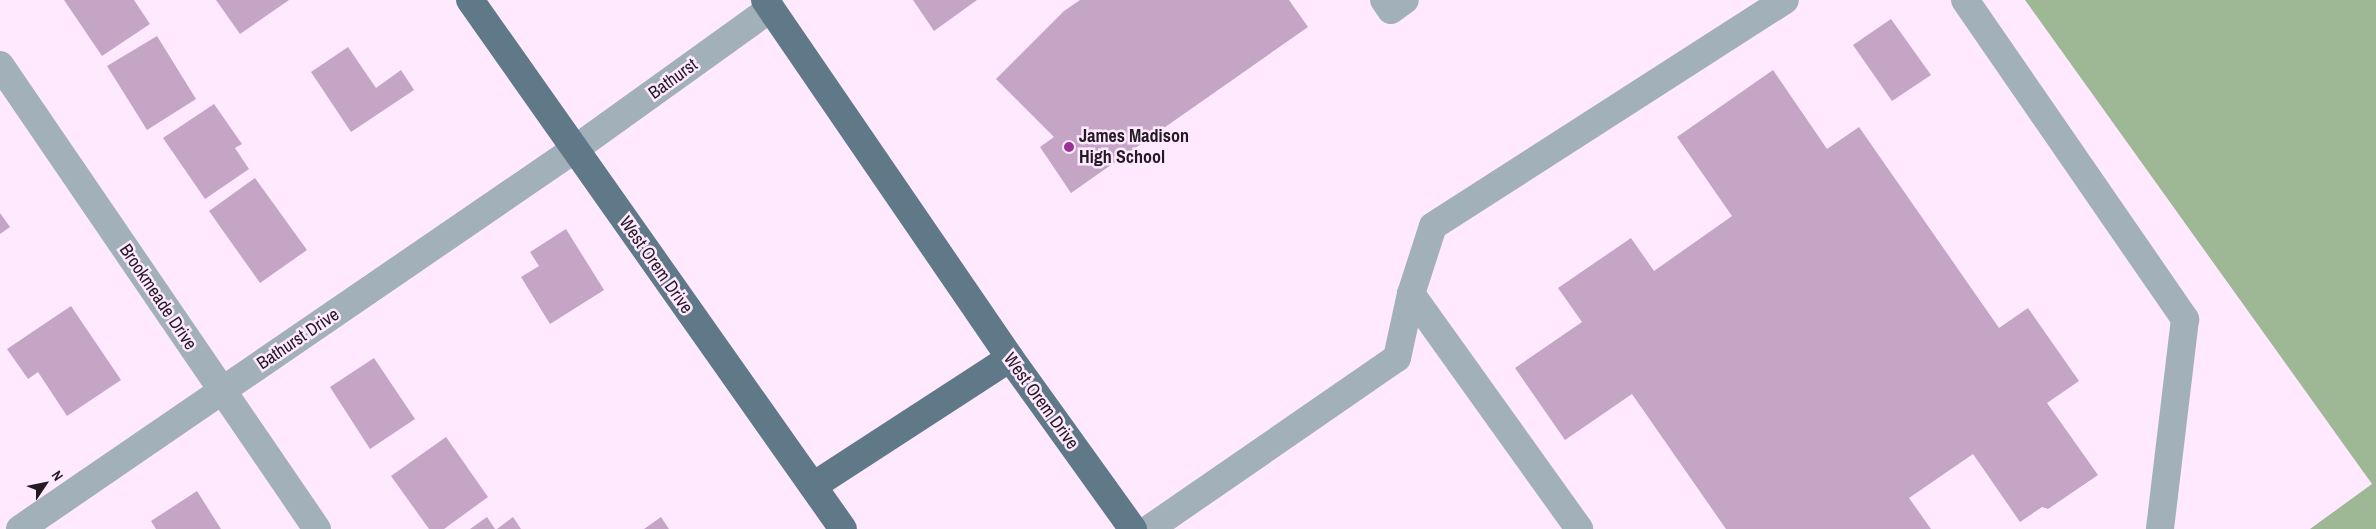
<!DOCTYPE html>
<html>
<head>
<meta charset="utf-8">
<style>
	body { margin:0 }
	#map { position:relative; width:2376px; height:529px; overflow:hidden; background:#ffe9ff; font-family:"Archivo Narrow",sans-serif }
	div>[style] { position:absolute }
	.forest>* { inset:0; background:#9eb895 }
	.building>* { inset:0; background:#c5a5c5 }
	.minor>* { height:28px; margin:-14px; padding:0 14px; transform-origin:14px; border-radius:14px; background:#a2b0b9 }
	.major>* { height:28px; margin:-14px; padding:0 14px; transform-origin:14px; border-radius:14px; background:#5f7989 }
	.dots>* { width:14px; height:14px; translate:-50% -50%; box-sizing:border-box; border:2px solid #ffe9ff; border-radius:50% }
	span { translate:-50% -50%; white-space:nowrap; text-align:center; line-height:1.15; -webkit-text-stroke:5px #ffe9ff; paint-order:stroke }
	.street-label { font-size:18px; color:#241a24 }
	.poi-label { font-size:18px; color:#241a24; font-weight:700 }
	.left { translate:0 -50%; text-align:left }
	.north { position:absolute; left:20px; top:459px; width:50px; height:50px; -webkit-text-stroke:4px #ffe9ff; paint-order:stroke; rotate:56deg; font-size:14px; font-weight:700; line-height:20px; text-align:center; color:#241a24 }
	.north::after { content:''; display:block; margin:auto; width:18px; height:22px; background:#241a24; clip-path:polygon(50% 0,100% 100%,50% 72%,0 100%) }
</style>
</head>
<body>
<div id="map">
	<div class="forest">
		<div style="clip-path:polygon(2025px 0,2376px 0,2376px 529px,2310px 529px,2372px 484px)"></div>
	</div>
	<div class="building">
		<div style="clip-path:polygon(64px 0,134px 0,150px 24px,102px 56px)"></div>
		<div style="clip-path:polygon(216px 0,289px 0,240px 34px)"></div>
		<div style="clip-path:polygon(913px 0,977px 0,934px 31px)"></div>
		<div style="clip-path:polygon(1080px 0,1289px 0,1308px 27px,1071px 193px,1040px 147px,1054px 137px,996px 79px,1064px 11px)"></div>
		<div style="clip-path:polygon(1891px 19px,1931px 75px,1892px 101px,1853px 45px)"></div>
		<div style="clip-path:polygon(157px 36px,196px 99px,147px 130px,107px 66px)"></div>
		<div style="clip-path:polygon(348px 47px,376px 88px,401px 70px,414px 90px,351px 132px,311px 72px)"></div>
		<div style="clip-path:polygon(1773px 70px,1827px 149px,1859px 127px,1999px 328px,2028px 308px,2079px 381px,2047px 403px,2098px 475px,2048px 509px,2042px 507px,2020px 522px,1973px 454px,1909px 498px,1931px 529px,1726px 529px,1632px 394px,1565px 440px,1515px 368px,1582px 322px,1558px 288px,1631px 238px,1654px 271px,1732px 216px,1677px 137px)"></div>
		<div style="clip-path:polygon(214px 104px,242px 144px,235px 148px,249px 169px,205px 199px,163px 138px)"></div>
		<div style="clip-path:polygon(255px 178px,307px 250px,260px 283px,209px 211px)"></div>
		<div style="clip-path:polygon(0 213px,10px 227px,0 234px)"></div>
		<div style="clip-path:polygon(566px 229px,604px 290px,550px 324px,521px 277px,539px 266px,530px 252px)"></div>
		<div style="clip-path:polygon(71px 306px,121px 380px,67px 416px,38px 372px,28px 379px,7px 349px)"></div>
		<div style="clip-path:polygon(374px 358px,415px 419px,370px 449px,330px 387px)"></div>
		<div style="clip-path:polygon(446px 437px,488px 497px,444px 529px,429px 529px,391px 476px)"></div>
		<div style="clip-path:polygon(197px 491px,221px 529px,156px 529px,151px 521px)"></div>
		<div style="clip-path:polygon(487px 517px,495px 529px,470px 529px)"></div>
		<div style="clip-path:polygon(513px 517px,521px 529px,497px 529px)"></div>
		<div style="clip-path:polygon(661px 517px,669px 529px,644px 529px)"></div>
	</div>
	<div class="minor">
		<div style="left:1384px;top:0;width:12px;rotate:55deg"></div>
		<div style="left:1391px;top:10px;width:17px;rotate:-36deg"></div>
		<div style="left:1965px;top:0;width:388px;rotate:55.4deg"></div>
		<div style="left:2185px;top:319px;width:211px;rotate:96.8deg"></div>
		<div style="left:0;top:65px;width:562px;rotate:55.66deg"></div>
		<div style="left:1411px;top:294px;width:289px;rotate:54.4deg"></div>
		<div style="left:20px;top:529px;width:673px;rotate:-34.4deg"></div>
		<div style="left:575px;top:149px;width:241px;rotate:-35.7deg"></div>
		<div style="left:1149px;top:529px;width:301px;rotate:-34.6deg"></div>
		<div style="left:1397px;top:358px;width:66px;rotate:-77.7deg"></div>
		<div style="left:1411px;top:294px;width:71px;rotate:-72.1deg"></div>
		<div style="left:1433px;top:226px;width:418px;rotate:-32.7deg"></div>
	</div>
	<div class="major">
		<div style="left:470px;top:0;width:647px;rotate:54.81deg"></div>
		<div style="left:765px;top:0;width:434px;rotate:55.6deg"></div>
		<div style="left:1010px;top:358px;width:211px;rotate:54.3deg"></div>
		<div style="left:813px;top:486px;width:235px;rotate:-33deg"></div>
	</div>
	<div class="dots">
		<div style="left:1069px;top:147px;background:#993296"></div>
	</div>
	<div class="street-label">
		<span style="left:673px;top:79px;rotate:-36deg">Bathurst</span>
		<span style="left:656px;top:265px;rotate:55deg">West Orem Drive</span>
		<span style="left:158px;top:297px;rotate:56deg">Brookmeade Drive</span>
		<span style="left:298px;top:339px;rotate:-34deg">Bathurst Drive</span>
		<span style="left:1041px;top:401px;rotate:54deg">West Orem Drive</span>
	</div>
	<div class="poi-label">
		<span class="left" style="left:1079px;top:147px">James Madison<br>High School</span>
	</div>
	<div class="north">N</div>
</div>
</body>
</html>
